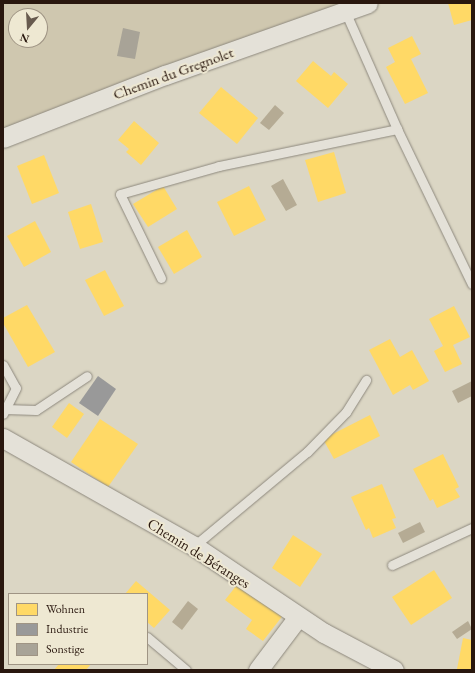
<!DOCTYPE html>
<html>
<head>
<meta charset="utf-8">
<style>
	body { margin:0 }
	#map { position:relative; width:475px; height:673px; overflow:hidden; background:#dbd6c4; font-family:"EB Garamond",serif }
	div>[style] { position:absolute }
	.green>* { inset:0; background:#cfc7af }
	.water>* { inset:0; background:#b5ab94 }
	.homes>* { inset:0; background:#ffd966 }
	.industry>* { inset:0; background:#999 }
	.building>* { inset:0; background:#a8a397 }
	.roads { filter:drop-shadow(0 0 1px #8d887d) drop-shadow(0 0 1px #8d887d) }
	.lane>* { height:9px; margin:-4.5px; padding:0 4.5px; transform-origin:4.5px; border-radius:4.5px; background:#e4e1d8 }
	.street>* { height:19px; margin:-9.5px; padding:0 9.5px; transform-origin:9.5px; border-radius:9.5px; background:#e4e1d8 }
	span { translate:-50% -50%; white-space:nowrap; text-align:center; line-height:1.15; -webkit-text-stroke:4px #eee8d2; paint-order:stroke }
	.street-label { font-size:15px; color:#29170e }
	.frame { position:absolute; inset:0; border:4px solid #29170e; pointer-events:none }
	.legend { position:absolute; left:8px; top:593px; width:140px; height:72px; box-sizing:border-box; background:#eee8d2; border:1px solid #9f9484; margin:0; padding:5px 7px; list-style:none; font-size:12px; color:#29170e }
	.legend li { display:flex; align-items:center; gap:8px; height:20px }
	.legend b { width:20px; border:1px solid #9f9484 }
	.north { position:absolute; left:8px; top:8px; width:40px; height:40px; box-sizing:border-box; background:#eee8d2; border:1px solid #9f9484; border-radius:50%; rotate:198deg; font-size:11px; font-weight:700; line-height:16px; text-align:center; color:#29170e }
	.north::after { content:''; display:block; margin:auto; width:14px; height:18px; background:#675a4e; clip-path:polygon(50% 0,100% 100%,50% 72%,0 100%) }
</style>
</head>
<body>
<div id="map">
	<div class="green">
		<div style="clip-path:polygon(evenodd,3px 3px,356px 3px,3px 138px,3px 3px,16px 16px,40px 16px,40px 40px,16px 40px,16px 16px)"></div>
	</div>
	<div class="water">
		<div style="clip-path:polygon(275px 105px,284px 113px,269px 130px,260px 123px)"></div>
		<div style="clip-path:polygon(283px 179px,297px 205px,286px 211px,271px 186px)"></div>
		<div style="clip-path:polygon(472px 381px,472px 396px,458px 403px,452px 391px)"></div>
		<div style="clip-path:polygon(420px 522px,425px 532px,403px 543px,398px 533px)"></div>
		<div style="clip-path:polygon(188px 601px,198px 609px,182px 630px,172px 622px)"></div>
		<div style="clip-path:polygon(468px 621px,472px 629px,457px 639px,452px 632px)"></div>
	</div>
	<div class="homes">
		<div style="clip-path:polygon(448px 3px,472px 3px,472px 20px,454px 25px)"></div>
		<div style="clip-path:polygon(412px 36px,421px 54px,411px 59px,428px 93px,405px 104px,386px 67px,395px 62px,388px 48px)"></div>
		<div style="clip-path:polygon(313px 61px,331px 76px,334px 72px,348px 84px,328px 108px,296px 81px)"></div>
		<div style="clip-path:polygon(221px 87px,258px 118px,237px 144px,199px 113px)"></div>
		<div style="clip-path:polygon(134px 121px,159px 143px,141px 165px,126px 152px,129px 149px,118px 140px)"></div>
		<div style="clip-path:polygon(334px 152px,346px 193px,318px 202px,305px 160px)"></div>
		<div style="clip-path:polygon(44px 155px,59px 193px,32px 204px,17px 166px)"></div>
		<div style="clip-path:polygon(163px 186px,177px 209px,148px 227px,133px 204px)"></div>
		<div style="clip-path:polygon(249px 186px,266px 220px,234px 236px,217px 202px)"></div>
		<div style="clip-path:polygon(91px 204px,103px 242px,80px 249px,68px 212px)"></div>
		<div style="clip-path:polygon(35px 221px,51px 252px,24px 267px,7px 236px)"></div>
		<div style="clip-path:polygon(187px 230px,202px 257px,174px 274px,158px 247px)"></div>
		<div style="clip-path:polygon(105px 270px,124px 306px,104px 316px,85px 280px)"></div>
		<div style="clip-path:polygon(27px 305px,55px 352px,28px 367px,3px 323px,3px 318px)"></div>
		<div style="clip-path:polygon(454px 306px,470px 337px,453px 345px,462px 364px,445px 372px,434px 351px,443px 346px,429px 319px)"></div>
		<div style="clip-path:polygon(390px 339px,400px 357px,412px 350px,429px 381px,413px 390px,410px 385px,393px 395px,369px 350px)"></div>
		<div style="clip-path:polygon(69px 403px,84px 414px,67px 438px,52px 427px)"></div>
		<div style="clip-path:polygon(370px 415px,380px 436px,334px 459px,323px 439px)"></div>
		<div style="clip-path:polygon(100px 419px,138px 444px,108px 487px,71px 462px)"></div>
		<div style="clip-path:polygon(443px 454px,459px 487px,455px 489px,460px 497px,437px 508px,433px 499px,430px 501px,413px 469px)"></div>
		<div style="clip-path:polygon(382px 484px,396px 518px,392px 519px,396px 528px,373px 538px,369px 528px,366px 530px,351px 497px)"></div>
		<div style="clip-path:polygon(293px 535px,322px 554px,300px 587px,272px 568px)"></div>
		<div style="clip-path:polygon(434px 570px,452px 598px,411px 625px,392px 597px)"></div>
		<div style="clip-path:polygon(136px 581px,170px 610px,154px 628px,147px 622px,147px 594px,125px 594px)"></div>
		<div style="clip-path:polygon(240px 581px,284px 614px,263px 641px,246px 629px,252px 620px,225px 600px)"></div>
		<div style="clip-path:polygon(463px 638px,472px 640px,472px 670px,457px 669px)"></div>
		<div style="clip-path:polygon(59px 664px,91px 664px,86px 670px,54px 670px)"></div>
	</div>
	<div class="industry">
		<div style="clip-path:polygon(98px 376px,116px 389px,98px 416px,79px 403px)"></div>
	</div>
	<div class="building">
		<div style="clip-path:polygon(123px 28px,140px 32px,135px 59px,117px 56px)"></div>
	</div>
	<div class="roads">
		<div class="lane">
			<div style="left:345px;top:11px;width:129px;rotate:66.2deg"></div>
			<div style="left:397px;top:129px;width:172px;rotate:64.2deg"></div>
			<div style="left:161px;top:278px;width:93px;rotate:-116deg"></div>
			<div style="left:120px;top:194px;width:103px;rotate:-15.8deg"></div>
			<div style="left:219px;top:166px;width:182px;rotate:-11.7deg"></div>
			<div style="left:3px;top:365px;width:26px;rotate:61deg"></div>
			<div style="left:16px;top:388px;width:29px;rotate:117deg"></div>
			<div style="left:5px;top:409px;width:31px;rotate:2deg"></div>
			<div style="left:36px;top:410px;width:61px;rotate:-33.7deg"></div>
			<div style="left:194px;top:546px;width:147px;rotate:-39.8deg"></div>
			<div style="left:307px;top:452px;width:56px;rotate:-45.7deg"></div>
			<div style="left:346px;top:412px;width:38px;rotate:-58deg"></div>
			<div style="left:392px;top:565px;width:88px;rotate:-24.8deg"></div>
			<div style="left:147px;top:637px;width:51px;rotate:40.2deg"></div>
		</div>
		<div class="street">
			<div style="left:3px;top:138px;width:174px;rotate:-21.3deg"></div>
			<div style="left:165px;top:75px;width:215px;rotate:-19.5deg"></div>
			<div style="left:3px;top:438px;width:219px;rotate:29.5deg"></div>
			<div style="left:194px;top:546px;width:156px;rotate:33.8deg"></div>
			<div style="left:324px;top:633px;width:79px;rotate:27.9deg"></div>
			<div style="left:258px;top:670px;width:66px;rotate:-53deg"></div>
		</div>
	</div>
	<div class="street-label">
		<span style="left:173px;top:73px;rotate:-20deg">Chemin du Gregnolet</span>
		<span style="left:199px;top:553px;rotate:32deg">Chemin de Béranges</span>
	</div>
	<div class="frame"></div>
	<ul class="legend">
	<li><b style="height:11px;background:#ffd966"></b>Wohnen</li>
	<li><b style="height:11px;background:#999"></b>Industrie</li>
	<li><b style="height:11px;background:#a8a397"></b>Sonstige</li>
	</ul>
	<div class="north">N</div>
</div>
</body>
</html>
